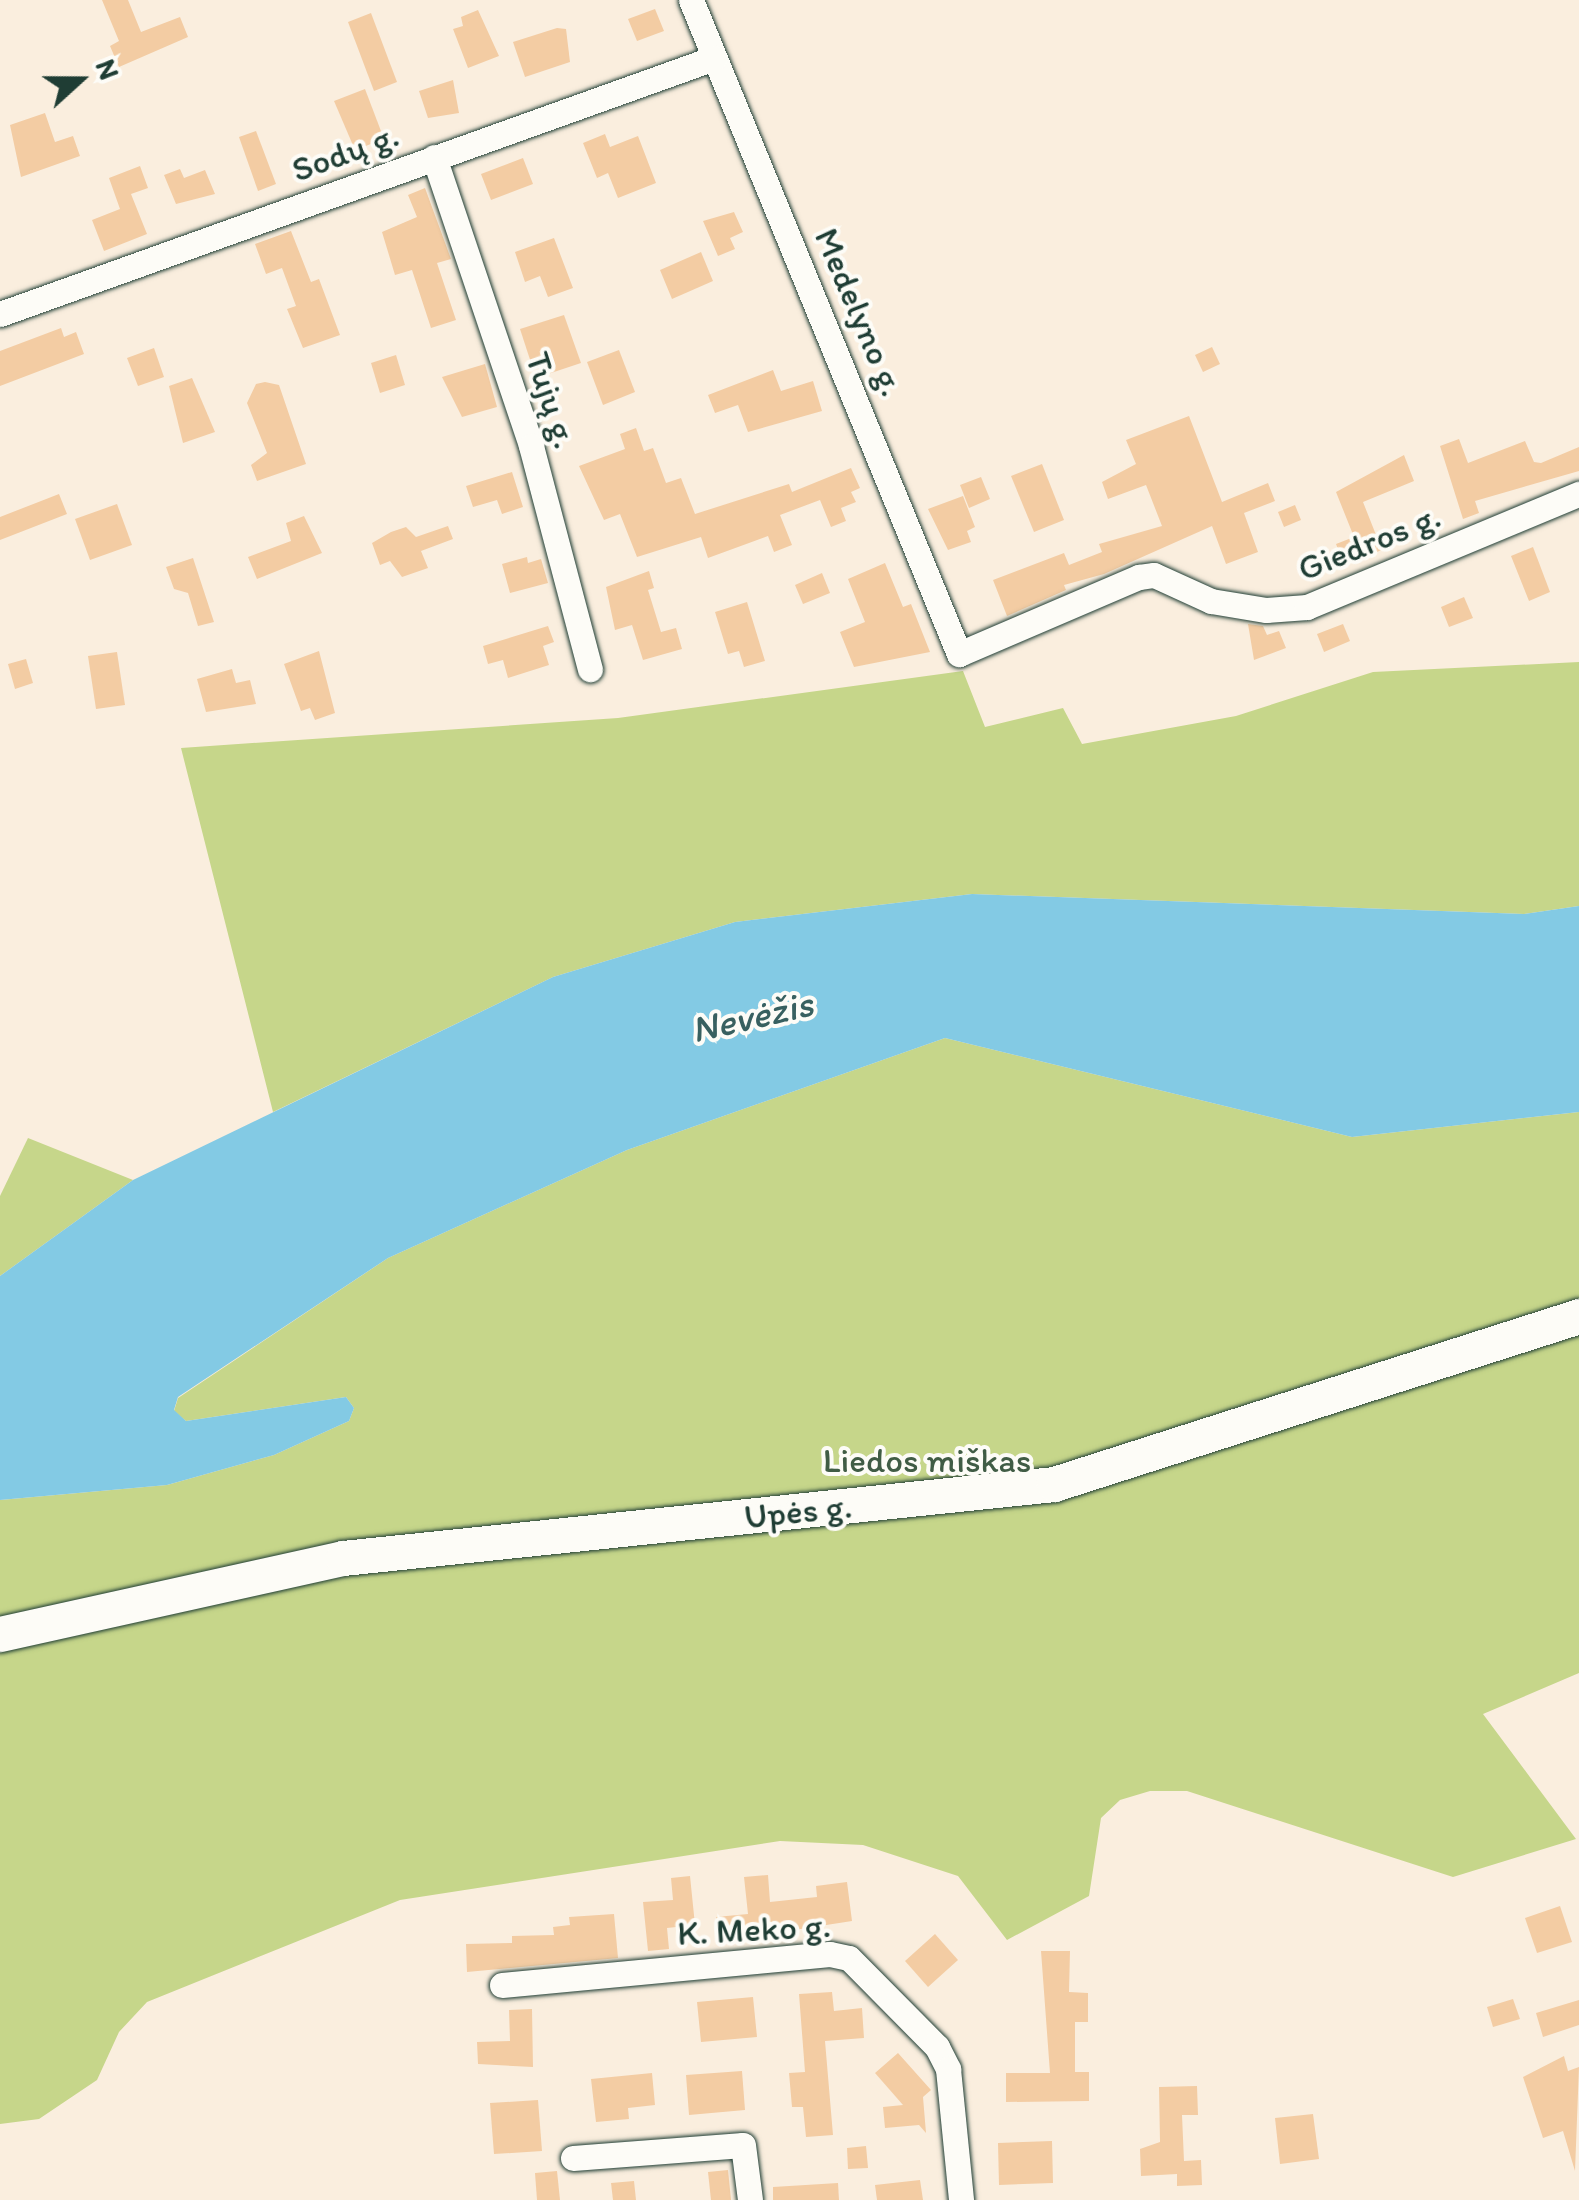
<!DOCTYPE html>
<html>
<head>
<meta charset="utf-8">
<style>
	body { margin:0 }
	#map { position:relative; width:1579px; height:2200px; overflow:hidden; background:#faeede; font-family:Itim,sans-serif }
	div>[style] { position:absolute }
	.green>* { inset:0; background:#c6d68a }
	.water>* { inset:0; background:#83cae4 }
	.building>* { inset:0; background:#f3cca3 }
	.roads { filter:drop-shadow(0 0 2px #1f3d34) drop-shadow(0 0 2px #1f3d34) }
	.minor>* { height:25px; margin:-12.5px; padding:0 12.5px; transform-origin:12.5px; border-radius:12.5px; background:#fdfcf7 }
	.secondary>* { height:35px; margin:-17.5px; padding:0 17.5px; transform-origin:17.5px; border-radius:17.5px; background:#fdfcf7 }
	span { translate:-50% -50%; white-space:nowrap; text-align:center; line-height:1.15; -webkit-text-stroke:8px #fdfcf7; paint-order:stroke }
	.street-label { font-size:35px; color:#1f3d34 }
	.park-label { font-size:35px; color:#405c45 }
	.water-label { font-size:38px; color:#386060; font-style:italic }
	.north { position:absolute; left:30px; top:30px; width:100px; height:100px; -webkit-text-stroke:8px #fdfcf7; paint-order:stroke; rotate:69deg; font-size:28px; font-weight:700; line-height:40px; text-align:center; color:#1f3d34 }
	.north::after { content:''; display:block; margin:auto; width:35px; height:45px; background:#1f3d34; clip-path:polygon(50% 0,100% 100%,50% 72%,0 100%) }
</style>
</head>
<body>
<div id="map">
	<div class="green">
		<div style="clip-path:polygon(1579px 662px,1579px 906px,1524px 914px,972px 894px,735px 922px,553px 977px,273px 1112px,181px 748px,618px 718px,963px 671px,985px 727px,1063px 708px,1082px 744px,1236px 716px,1373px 672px)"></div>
		<div style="clip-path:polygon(945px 1038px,1352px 1137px,1579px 1112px,1579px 1673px,1483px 1714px,1576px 1839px,1453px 1877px,1187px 1791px,1150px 1791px,1120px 1800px,1101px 1818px,1089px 1896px,1007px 1940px,958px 1876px,863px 1845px,780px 1841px,400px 1900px,147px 2002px,119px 2032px,97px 2080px,39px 2119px,0 2124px,0 1500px,167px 1485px,274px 1455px,349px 1421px,354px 1408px,346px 1397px,186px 1421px,174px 1411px,178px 1398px,388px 1258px,627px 1150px)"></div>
		<div style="clip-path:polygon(28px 1138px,133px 1180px,0 1276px,0 1196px)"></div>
	</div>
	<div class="water">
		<div style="clip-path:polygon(972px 894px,1524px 914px,1579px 906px,1579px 1112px,1352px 1137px,945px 1038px,627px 1150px,388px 1258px,178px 1397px,174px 1410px,186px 1421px,346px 1397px,354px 1408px,349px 1421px,274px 1455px,167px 1485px,0 1500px,0 1276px,133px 1180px,553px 977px,735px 922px)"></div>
	</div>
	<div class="building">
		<div style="clip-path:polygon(102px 0,128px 0,141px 32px,180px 17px,188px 37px,119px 67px,110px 46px,119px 41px)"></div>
		<div style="clip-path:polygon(655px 9px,664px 31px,637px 41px,628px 19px)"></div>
		<div style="clip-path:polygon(478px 10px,499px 56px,468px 68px,453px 29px,463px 26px,461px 17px)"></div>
		<div style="clip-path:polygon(371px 13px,397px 82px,374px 91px,348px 22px)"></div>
		<div style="clip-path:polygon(557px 28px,566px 29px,570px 62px,525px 77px,513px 42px)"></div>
		<div style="clip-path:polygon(453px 80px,459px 113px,428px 118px,419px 91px)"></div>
		<div style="clip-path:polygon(365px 89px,384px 139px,355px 150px,334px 101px)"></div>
		<div style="clip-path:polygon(45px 113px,55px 142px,73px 136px,80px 156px,21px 177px,10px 125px)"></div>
		<div style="clip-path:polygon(256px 131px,276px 184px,258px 191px,239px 137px)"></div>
		<div style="clip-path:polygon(605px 134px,610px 147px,638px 136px,656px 183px,618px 198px,608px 173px,597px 178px,583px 143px)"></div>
		<div style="clip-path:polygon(523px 158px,533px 184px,491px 200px,481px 174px)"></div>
		<div style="clip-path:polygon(140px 166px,148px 188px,131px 194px,147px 234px,104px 251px,92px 220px,120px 209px,109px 178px)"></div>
		<div style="clip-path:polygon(180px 169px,184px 178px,205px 170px,215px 194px,176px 204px,164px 175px)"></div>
		<div style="clip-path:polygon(425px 188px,451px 259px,437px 263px,456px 320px,431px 328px,412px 270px,395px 275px,382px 232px,417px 217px,408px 195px)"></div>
		<div style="clip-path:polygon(734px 212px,743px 232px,730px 238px,735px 249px,718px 256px,703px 221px)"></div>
		<div style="clip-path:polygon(291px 231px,311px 282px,319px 279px,340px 335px,303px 348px,287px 309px,296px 306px,282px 268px,266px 274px,255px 244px)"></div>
		<div style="clip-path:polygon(554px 238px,573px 288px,548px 297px,540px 276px,525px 282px,515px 252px)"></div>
		<div style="clip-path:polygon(701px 252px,713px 281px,672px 299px,660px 270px)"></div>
		<div style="clip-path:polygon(564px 315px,581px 363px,536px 378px,520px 329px)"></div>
		<div style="clip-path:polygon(61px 328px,64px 337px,76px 332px,84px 354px,0 386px,0 351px)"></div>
		<div style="clip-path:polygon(1212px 347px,1220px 364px,1203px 372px,1195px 355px)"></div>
		<div style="clip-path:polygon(154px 348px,164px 377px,138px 386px,127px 358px)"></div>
		<div style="clip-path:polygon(619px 350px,635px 392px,603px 405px,587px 362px)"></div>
		<div style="clip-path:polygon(396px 355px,405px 385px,380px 393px,371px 363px)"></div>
		<div style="clip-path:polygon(485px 364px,497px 407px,462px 417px,442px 377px)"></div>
		<div style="clip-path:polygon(773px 370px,781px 391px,813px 381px,822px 411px,748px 432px,738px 405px,715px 413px,708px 395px)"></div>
		<div style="clip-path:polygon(192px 378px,215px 432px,183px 443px,169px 386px)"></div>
		<div style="clip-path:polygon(265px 382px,279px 385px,306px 464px,257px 481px,251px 465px,267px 453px,247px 403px,256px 384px)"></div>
		<div style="clip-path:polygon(1189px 416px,1222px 502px,1268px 483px,1275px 501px,1244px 513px,1258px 552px,1226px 564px,1212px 526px,1104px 574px,1064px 585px,1066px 590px,1007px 616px,993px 580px,1064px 553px,1069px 565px,1102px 552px,1099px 544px,1162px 526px,1146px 485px,1108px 499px,1102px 482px,1136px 464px,1126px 440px)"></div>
		<div style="clip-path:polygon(636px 428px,644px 451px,653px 448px,666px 483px,681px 478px,695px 514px,789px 484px,792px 492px,851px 468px,860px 488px,851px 492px,856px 502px,841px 508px,846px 521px,831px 527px,820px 500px,780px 515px,792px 545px,774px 552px,768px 536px,708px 558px,701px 537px,637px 557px,620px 514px,604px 520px,579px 466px,625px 449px,620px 434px)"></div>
		<div style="clip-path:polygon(1459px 439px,1468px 463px,1525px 441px,1534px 462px,1541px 463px,1579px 447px,1579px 471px,1475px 501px,1479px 513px,1463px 519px,1440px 446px)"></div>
		<div style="clip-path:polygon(1404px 455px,1414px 481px,1363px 502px,1382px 550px,1344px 564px,1336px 544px,1354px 537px,1336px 492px)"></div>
		<div style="clip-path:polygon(1042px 464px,1064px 520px,1034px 532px,1011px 476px)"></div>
		<div style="clip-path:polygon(512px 472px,523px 507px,502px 514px,497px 500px,473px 507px,466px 486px)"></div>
		<div style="clip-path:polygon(981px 477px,990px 499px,969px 508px,960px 485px)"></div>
		<div style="clip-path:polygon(59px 494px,67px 514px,0 540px,0 517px)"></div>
		<div style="clip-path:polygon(963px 496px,975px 527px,967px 531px,971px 542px,948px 550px,928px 509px)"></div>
		<div style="clip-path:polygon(117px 504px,132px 545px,90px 560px,75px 519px)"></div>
		<div style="clip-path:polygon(1295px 505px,1301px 520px,1284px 527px,1278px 512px)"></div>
		<div style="clip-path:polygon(304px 516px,322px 553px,257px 579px,248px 557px,291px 541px,286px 523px)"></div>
		<div style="clip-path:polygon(448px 526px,453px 539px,421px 551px,428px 568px,402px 577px,390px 561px,380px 565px,372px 543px,391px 532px,406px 527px,416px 537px)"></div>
		<div style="clip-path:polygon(1533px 547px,1550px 592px,1529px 601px,1511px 556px)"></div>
		<div style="clip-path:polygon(527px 557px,528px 563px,541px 559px,548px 583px,510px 593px,502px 564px)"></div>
		<div style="clip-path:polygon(193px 558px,214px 622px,198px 626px,188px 593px,174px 589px,166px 567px)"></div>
		<div style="clip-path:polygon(885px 563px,903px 607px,911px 604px,930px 652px,854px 667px,840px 632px,865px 622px,848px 579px)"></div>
		<div style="clip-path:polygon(649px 571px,654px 588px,648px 590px,661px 632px,676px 628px,682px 649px,643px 660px,632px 625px,615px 630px,606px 587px)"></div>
		<div style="clip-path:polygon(822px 573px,830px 593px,803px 604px,795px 585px)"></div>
		<div style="clip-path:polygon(1464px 597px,1473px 618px,1449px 627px,1441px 607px)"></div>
		<div style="clip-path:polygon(747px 602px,765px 661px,744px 667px,739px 651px,728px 654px,715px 612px)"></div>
		<div style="clip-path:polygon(1248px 624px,1263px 626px,1267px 635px,1279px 631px,1286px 648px,1254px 660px)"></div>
		<div style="clip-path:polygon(1343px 624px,1350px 641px,1324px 652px,1317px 634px)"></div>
		<div style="clip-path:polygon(548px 626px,554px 642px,543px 646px,549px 665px,508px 678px,503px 660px,488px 664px,483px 646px)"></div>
		<div style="clip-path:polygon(319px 651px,335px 713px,315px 720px,310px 708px,301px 711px,284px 664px)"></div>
		<div style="clip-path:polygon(117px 652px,125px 705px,96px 709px,88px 656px)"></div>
		<div style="clip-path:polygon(26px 659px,33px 683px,15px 689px,8px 664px)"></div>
		<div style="clip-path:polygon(232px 669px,236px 683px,250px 680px,256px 704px,206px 712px,197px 679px)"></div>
		<div style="clip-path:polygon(768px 1875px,770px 1902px,817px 1897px,816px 1886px,847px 1882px,852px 1921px,718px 1942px,716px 1917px,748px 1914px,744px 1877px)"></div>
		<div style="clip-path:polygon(690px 1876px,695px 1925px,667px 1928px,669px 1949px,648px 1951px,643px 1902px,673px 1900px,671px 1878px)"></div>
		<div style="clip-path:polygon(1560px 1906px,1572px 1942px,1537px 1953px,1525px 1918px)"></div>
		<div style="clip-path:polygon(614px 1914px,618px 1958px,467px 1972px,466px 1944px,512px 1943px,512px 1936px,554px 1935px,553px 1927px,570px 1925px,569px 1917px)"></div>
		<div style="clip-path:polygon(935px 1934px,958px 1960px,928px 1987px,905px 1961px)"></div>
		<div style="clip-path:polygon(1041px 1951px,1070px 1951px,1069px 1992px,1088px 1993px,1088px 2022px,1075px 2022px,1075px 2072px,1089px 2072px,1089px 2101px,1006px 2102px,1006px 2073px,1050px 2073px)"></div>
		<div style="clip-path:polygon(832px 1992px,834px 2011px,862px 2008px,864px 2038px,825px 2041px,833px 2135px,806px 2137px,803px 2107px,792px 2107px,789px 2073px,805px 2072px,799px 1994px)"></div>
		<div style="clip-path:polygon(753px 1997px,757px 2037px,701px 2042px,697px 2002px)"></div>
		<div style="clip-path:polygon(1513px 1999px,1520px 2019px,1493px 2027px,1487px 2007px)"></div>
		<div style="clip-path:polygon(1579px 2000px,1579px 2025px,1543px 2037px,1536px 2013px)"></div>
		<div style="clip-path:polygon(532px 2009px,533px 2067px,478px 2064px,477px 2042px,510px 2041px,509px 2010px)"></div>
		<div style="clip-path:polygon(898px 2053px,931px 2090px,923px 2097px,926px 2133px,919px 2125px,885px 2128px,883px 2107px,903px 2105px,875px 2073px)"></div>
		<div style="clip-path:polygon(1564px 2056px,1568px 2071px,1579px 2067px,1575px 2171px,1563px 2131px,1543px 2138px,1523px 2077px)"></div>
		<div style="clip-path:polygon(742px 2071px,745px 2110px,689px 2115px,686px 2075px)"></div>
		<div style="clip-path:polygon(652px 2073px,655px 2105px,628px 2108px,629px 2119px,596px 2122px,591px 2079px)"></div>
		<div style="clip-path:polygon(1197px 2086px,1198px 2115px,1182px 2115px,1184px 2161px,1201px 2160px,1202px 2185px,1177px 2186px,1177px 2174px,1141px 2176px,1140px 2149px,1160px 2142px,1159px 2087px)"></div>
		<div style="clip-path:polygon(538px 2100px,542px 2151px,494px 2154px,490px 2103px)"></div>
		<div style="clip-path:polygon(1313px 2114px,1319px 2159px,1280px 2164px,1275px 2118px)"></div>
		<div style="clip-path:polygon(1052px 2141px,1053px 2183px,999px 2185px,998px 2143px)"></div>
		<div style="clip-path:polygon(866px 2146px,868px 2168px,848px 2169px,847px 2148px)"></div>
		<div style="clip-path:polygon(728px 2170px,731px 2200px,711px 2200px,708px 2172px)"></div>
		<div style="clip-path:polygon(557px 2171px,560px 2200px,537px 2200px,535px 2173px)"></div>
		<div style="clip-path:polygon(920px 2180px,923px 2200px,877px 2200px,875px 2185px)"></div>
		<div style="clip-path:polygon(634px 2181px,636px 2200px,613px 2200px,611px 2183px)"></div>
		<div style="clip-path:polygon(838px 2183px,839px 2200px,773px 2200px,773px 2187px)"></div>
	</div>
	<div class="roads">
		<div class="minor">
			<div style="left:691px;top:0;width:707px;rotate:67.72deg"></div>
			<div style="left:959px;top:654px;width:196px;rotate:-23.2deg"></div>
			<div style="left:1139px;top:577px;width:15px;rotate:-8deg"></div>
			<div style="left:1154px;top:575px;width:63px;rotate:24.5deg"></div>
			<div style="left:1211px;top:601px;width:56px;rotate:9.3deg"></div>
			<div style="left:1266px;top:610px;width:41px;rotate:-4.2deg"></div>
			<div style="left:1307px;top:607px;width:295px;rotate:-22.6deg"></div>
			<div style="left:434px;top:157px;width:305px;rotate:71.4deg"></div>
			<div style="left:531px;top:446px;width:231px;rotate:75.2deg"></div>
			<div style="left:0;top:314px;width:759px;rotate:-19.72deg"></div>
			<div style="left:502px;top:1985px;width:329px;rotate:-5.4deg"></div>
			<div style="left:830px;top:1954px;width:19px;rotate:12deg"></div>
			<div style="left:849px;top:1958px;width:125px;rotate:45.3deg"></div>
			<div style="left:937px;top:2047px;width:25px;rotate:63deg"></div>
			<div style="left:948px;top:2069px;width:132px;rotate:84.3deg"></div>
			<div style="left:573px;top:2158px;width:170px;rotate:-4.4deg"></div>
			<div style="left:743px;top:2145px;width:55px;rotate:82.7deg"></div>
		</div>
		<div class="secondary">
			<div style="left:0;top:1634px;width:351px;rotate:-12.5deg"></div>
			<div style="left:343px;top:1558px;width:715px;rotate:-5.94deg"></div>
			<div style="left:1054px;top:1484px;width:551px;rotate:-17.74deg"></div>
		</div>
	</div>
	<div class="street-label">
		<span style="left:345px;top:152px;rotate:-20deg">Sodų g.</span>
		<span style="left:860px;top:312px;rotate:67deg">Medelyno g.</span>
		<span style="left:552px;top:400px;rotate:72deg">Tujų g.</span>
		<span style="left:1369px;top:542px;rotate:-22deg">Giedros g.</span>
		<span style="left:798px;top:1511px;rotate:-6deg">Upės g.</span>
		<span style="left:754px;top:1929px;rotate:-3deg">K. Meko g.</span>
	</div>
	<div class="park-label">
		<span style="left:927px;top:1460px">Liedos miškas</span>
	</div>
	<div class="water-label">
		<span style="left:752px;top:1017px;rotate:-13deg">Nevėžis</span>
	</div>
	<div class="north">N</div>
</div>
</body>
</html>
